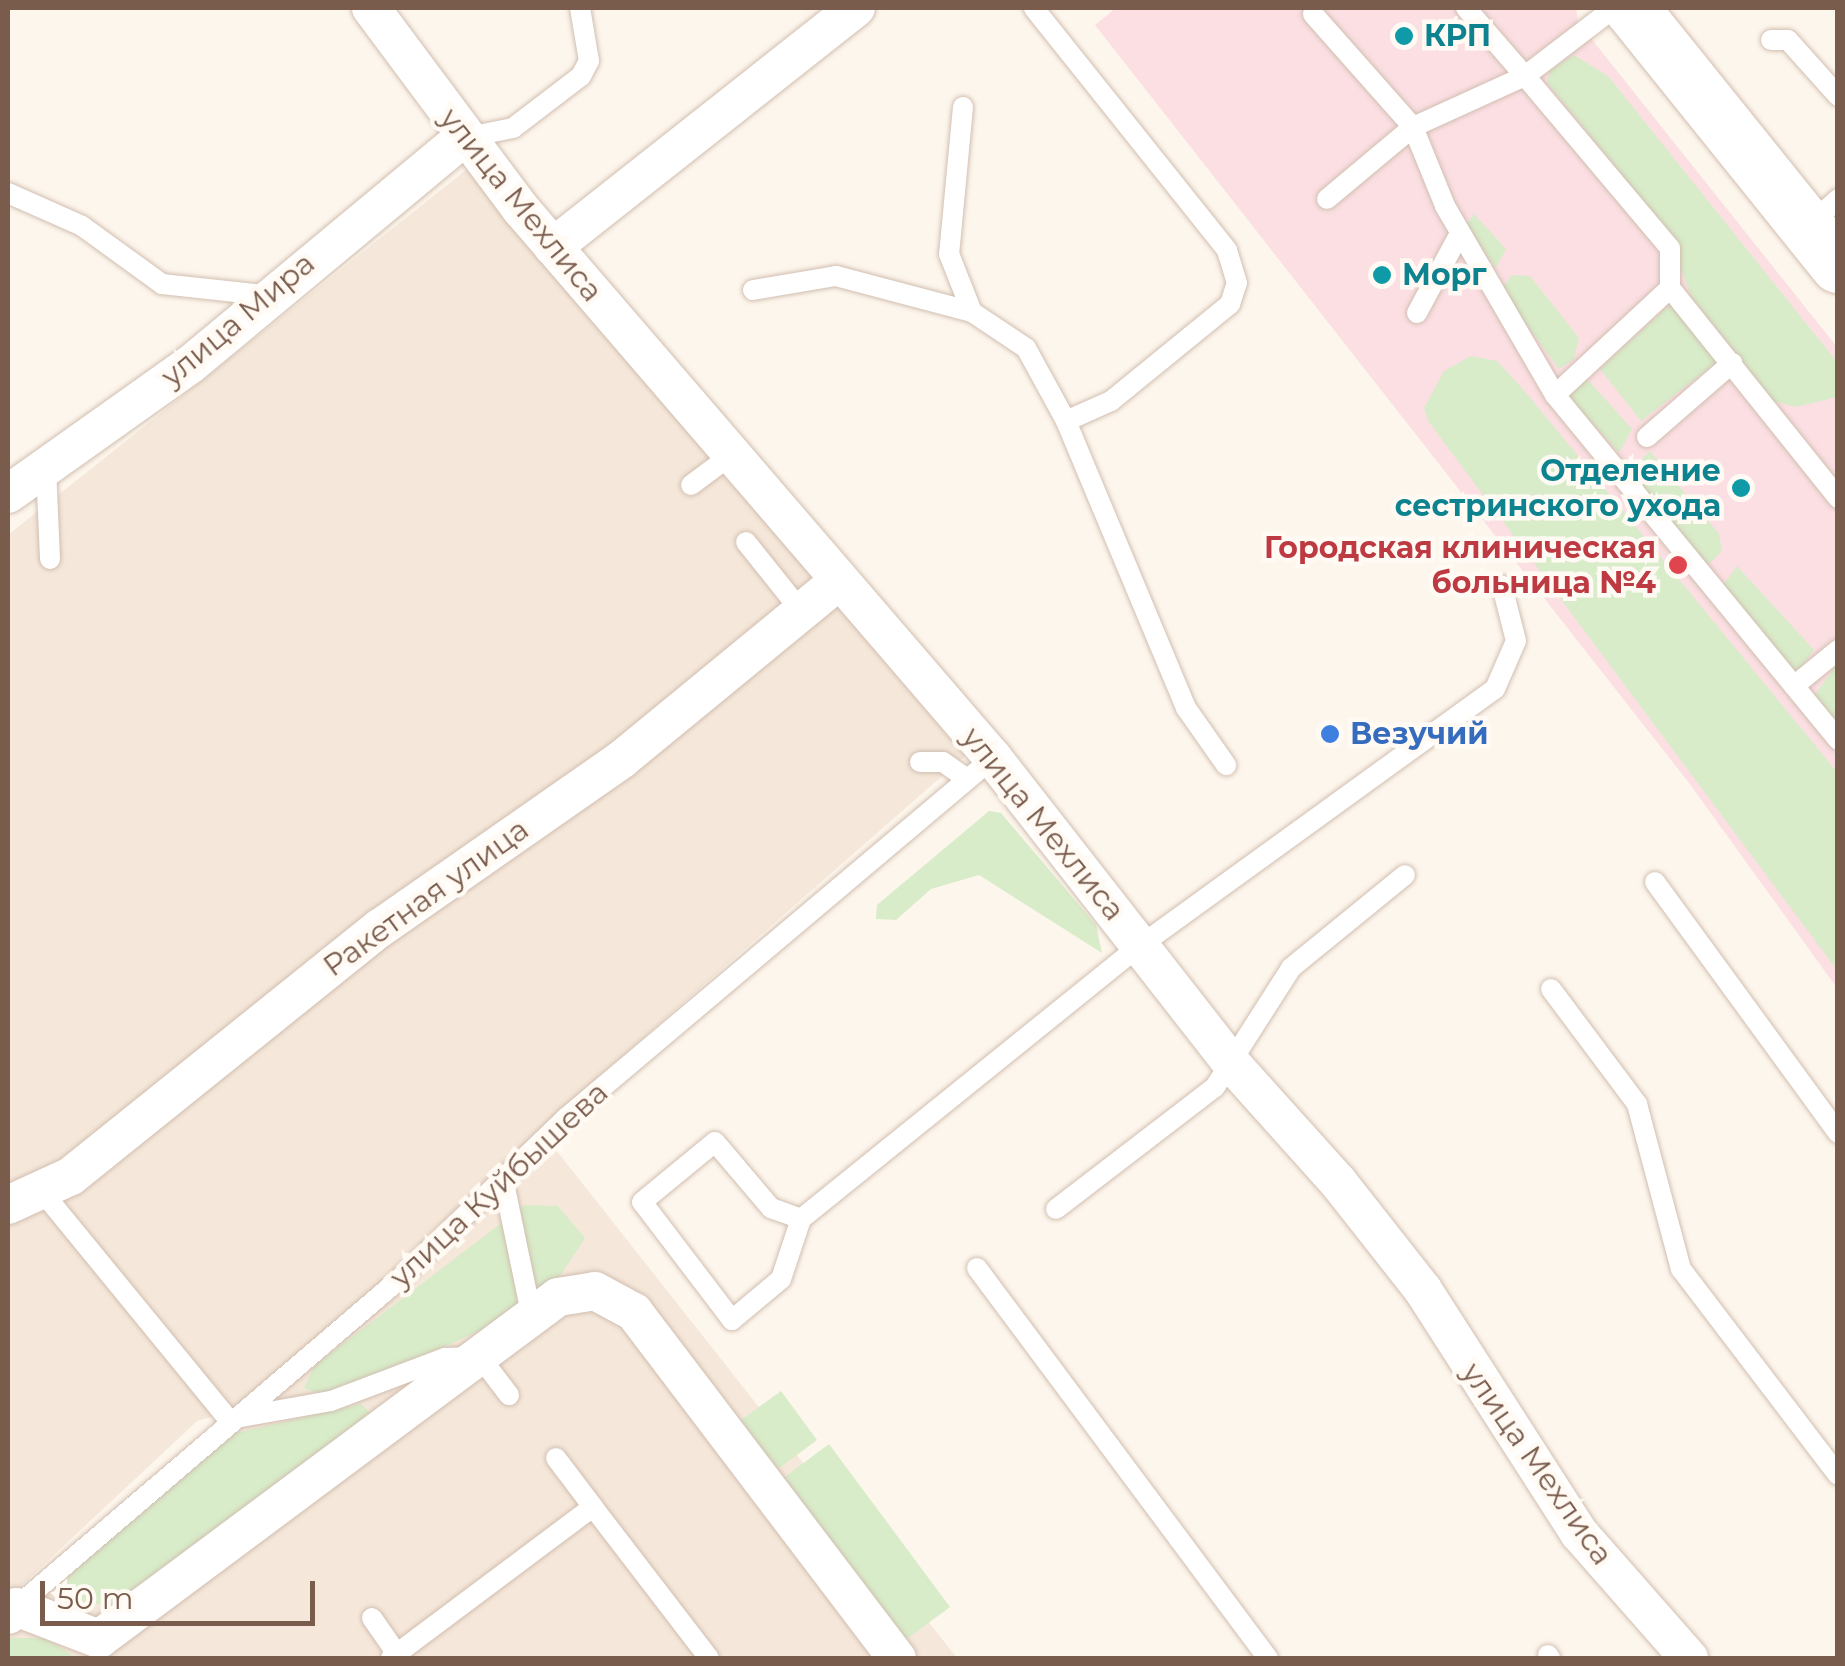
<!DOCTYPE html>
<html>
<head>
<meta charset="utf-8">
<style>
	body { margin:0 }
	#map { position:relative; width:1845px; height:1666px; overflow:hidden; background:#fdf6ec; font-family:Montserrat,sans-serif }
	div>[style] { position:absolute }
	.residential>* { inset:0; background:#f5e8da }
	.medical>* { inset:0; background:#fbdfe3 }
	.green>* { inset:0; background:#d8ecc9 }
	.roads { filter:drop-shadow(0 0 2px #d1beb0) drop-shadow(0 0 2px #d1beb0) }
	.lane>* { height:20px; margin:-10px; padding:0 10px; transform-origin:10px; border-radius:10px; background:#fff }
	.street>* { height:38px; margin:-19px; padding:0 19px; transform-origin:19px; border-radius:19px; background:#fff }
	.secondary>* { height:55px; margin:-27.5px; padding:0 27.5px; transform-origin:27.5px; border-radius:27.5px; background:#fff }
	.dots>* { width:28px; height:28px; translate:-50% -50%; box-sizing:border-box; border:5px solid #fffaf3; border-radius:50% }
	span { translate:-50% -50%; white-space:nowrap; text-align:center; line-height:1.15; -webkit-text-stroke:9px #fffaf3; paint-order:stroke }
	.culture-label { font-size:30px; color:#0d838f; font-weight:700 }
	.left { translate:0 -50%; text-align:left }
	.right { translate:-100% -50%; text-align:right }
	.street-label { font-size:30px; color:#7a5c4d }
	.health-label { font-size:30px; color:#be3a42; font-weight:700 }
	.shop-label { font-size:30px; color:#366cbe; font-weight:700 }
	.frame { position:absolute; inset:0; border:10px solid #7a5c4d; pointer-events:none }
	.scale { position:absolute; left:40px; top:1581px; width:275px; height:45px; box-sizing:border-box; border:5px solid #7a5c4d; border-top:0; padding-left:12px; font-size:30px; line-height:35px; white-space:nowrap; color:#7a5c4d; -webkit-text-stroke:8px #fffaf3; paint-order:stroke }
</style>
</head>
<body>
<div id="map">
	<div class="residential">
		<div style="clip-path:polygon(466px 170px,965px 756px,555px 1115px,392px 1277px,232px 1411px,197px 1421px,8px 1598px,8px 535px)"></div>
		<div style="clip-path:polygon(545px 1136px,957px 1658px,8px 1658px,8px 1633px,222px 1429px,404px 1290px)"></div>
	</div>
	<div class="medical">
		<div style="clip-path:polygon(1116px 8px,1576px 8px,1578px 22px,1837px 347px,1837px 988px,1689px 783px,1095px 25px)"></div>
	</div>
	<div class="green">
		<div style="clip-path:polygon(1574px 55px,1608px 76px,1837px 362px,1837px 397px,1796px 407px,1773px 401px,1691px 296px,1667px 230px,1547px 83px,1550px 70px)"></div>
		<div style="clip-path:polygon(1474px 214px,1506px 249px,1496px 268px,1465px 226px)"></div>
		<div style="clip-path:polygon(1512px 275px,1530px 276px,1579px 338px,1574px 359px,1559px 369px,1501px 290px)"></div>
		<div style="clip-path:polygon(1670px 304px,1717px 362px,1641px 421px,1600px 369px)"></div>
		<div style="clip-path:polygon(1471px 356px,1497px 361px,1528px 395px,1837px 772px,1837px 970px,1428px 421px,1424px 408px,1444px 371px)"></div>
		<div style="clip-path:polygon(1587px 379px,1632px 429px,1619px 453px,1567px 395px)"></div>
		<div style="clip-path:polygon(1650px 451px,1719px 534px,1722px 551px,1708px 565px,1627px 473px)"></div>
		<div style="clip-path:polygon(1737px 566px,1814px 650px,1796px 674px,1721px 588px)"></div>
		<div style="clip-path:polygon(1837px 664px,1837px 726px,1814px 696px)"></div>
		<div style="clip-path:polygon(989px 811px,1001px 813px,1096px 925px,1102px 953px,979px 875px,931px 889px,896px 920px,876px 919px,877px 905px)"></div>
		<div style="clip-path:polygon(525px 1205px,558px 1206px,585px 1238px,556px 1282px,488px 1327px,385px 1373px,319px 1394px,304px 1388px,314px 1366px)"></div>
		<div style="clip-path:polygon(781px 1391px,817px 1440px,774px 1472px,737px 1423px)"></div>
		<div style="clip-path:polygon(361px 1404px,375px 1417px,121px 1602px,90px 1605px,68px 1592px,66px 1573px,223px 1436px)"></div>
		<div style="clip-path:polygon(829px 1444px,950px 1607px,900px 1644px,778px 1482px)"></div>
		<div style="clip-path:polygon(8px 1638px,46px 1638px,76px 1658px,8px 1658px)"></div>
	</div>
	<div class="roads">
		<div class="lane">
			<div style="left:1466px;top:8px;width:90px;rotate:49.1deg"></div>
			<div style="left:1525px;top:76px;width:123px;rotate:155.5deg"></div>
			<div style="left:1413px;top:127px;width:85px;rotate:67.9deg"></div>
			<div style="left:1445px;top:206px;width:219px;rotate:59.8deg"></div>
			<div style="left:1555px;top:395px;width:446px;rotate:50.6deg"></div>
			<div style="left:1614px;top:8px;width:112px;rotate:142.6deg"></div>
			<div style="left:1525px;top:76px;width:225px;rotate:49.9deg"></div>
			<div style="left:1670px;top:248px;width:40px;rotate:90deg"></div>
			<div style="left:1670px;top:288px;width:269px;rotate:51.3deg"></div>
			<div style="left:1313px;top:14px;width:151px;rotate:48.5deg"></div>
			<div style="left:1413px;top:127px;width:112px;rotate:140.1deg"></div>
			<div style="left:1771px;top:40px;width:17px"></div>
			<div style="left:1788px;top:40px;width:75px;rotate:48.2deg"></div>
			<div style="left:963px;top:107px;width:148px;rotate:95.4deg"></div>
			<div style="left:949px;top:254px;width:62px;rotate:68.4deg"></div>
			<div style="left:463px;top:138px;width:51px;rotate:-11.3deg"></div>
			<div style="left:513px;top:128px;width:86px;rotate:-37.4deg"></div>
			<div style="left:581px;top:76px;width:17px;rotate:-62deg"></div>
			<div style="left:589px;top:61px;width:54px;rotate:-99.6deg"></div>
			<div style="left:8px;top:193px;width:81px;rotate:24deg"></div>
			<div style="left:82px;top:226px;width:99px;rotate:35.9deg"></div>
			<div style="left:162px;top:284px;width:102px;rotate:6.2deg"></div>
			<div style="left:1807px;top:227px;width:42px;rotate:-42.1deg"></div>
			<div style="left:753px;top:290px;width:84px;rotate:-9.6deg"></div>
			<div style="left:836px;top:276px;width:141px;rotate:14.8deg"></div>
			<div style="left:972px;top:312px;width:65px;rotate:33.7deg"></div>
			<div style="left:1026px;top:348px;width:83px;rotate:61.3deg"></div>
			<div style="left:1066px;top:421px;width:49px;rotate:-24deg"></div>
			<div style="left:1111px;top:401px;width:154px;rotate:-39.2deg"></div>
			<div style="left:1230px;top:304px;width:22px;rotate:-72deg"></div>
			<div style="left:1237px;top:283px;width:34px;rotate:-107deg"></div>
			<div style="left:1227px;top:250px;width:310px;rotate:-128.6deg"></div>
			<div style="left:1417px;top:313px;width:91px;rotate:-61.7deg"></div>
			<div style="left:1555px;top:395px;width:157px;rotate:-42.9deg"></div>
			<div style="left:1066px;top:421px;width:311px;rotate:67.3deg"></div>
			<div style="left:1186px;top:708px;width:70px;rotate:54.9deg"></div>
			<div style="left:1647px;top:437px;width:113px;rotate:-41deg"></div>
			<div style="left:46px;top:467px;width:92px;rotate:87.5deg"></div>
			<div style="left:691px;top:485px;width:49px;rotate:-36.6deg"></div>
			<div style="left:746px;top:542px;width:88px;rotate:51.4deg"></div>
			<div style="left:1794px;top:686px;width:57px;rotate:-39.3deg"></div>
			<div style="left:920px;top:762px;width:23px"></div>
			<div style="left:943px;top:762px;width:29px;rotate:35deg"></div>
			<div style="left:1655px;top:882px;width:311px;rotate:53.9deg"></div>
			<div style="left:1551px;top:989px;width:144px;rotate:53.2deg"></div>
			<div style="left:1637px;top:1104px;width:171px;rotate:75.1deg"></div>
			<div style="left:1681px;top:1269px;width:259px;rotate:52.7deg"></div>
			<div style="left:503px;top:1178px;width:143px;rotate:78.3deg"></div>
			<div style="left:44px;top:1194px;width:291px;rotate:50.7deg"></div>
			<div style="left:1056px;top:1209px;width:200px;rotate:-37.5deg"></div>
			<div style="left:1215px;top:1087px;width:141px;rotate:-57.4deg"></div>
			<div style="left:1291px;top:968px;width:147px;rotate:-39.2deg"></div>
			<div style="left:801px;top:1219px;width:63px;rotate:108.4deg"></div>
			<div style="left:781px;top:1279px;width:64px;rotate:140.1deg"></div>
			<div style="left:732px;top:1320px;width:148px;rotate:-127.3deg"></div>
			<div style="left:642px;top:1202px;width:94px;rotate:-39.4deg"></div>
			<div style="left:715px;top:1142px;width:87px;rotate:49.7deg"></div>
			<div style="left:771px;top:1208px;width:32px;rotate:20deg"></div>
			<div style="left:801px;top:1219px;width:437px;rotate:-38.9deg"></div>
			<div style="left:1141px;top:945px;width:437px;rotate:-35.9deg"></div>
			<div style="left:1495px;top:689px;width:52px;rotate:-66.4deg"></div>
			<div style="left:1516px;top:641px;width:57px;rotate:-104.3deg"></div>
			<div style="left:977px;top:1268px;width:487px;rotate:53.3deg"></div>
			<div style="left:230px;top:1419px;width:103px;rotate:-10.1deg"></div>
			<div style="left:331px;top:1401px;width:122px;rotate:-20.7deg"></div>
			<div style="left:445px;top:1358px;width:35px;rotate:-2deg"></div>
			<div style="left:480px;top:1357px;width:48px;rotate:52.7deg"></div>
			<div style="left:556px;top:1458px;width:61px;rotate:52.9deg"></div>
			<div style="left:16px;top:1607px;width:500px;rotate:-40.54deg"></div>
			<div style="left:396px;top:1282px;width:236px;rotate:-44deg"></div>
			<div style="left:566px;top:1118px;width:559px;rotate:-40.13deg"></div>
			<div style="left:372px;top:1618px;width:44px;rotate:55.2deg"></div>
			<div style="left:1548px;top:1655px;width:4px;rotate:56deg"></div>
			<div style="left:391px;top:1658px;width:252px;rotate:-36.8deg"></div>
			<div style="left:593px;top:1507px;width:190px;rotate:52.5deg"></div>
		</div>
		<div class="street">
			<div style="left:371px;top:8px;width:249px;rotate:53.3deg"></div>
			<div style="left:520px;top:208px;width:725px;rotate:49.3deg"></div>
			<div style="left:993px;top:758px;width:390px;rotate:52deg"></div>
			<div style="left:1233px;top:1065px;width:157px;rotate:48.1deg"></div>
			<div style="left:1338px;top:1182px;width:137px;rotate:51.8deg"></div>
			<div style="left:1423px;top:1290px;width:289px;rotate:57.3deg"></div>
			<div style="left:1579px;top:1533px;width:167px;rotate:48.7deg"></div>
			<div style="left:553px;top:247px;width:386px;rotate:-38.3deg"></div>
			<div style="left:8px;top:494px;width:224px;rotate:-35.4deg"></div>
			<div style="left:191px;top:364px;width:354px;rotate:-39.7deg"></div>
			<div style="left:8px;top:1205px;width:69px;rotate:-24.7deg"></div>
			<div style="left:71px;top:1176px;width:396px;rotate:-38.8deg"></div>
			<div style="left:380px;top:928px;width:295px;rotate:-34.9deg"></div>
			<div style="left:622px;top:759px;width:281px;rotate:-39.4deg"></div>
			<div style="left:8px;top:1615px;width:11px;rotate:-45deg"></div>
			<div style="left:16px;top:1607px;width:89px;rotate:21.1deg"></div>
			<div style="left:99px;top:1639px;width:572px;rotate:-36.69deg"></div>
			<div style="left:558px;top:1297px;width:37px;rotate:-9deg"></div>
			<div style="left:595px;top:1291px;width:44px;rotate:28.3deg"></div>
			<div style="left:634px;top:1312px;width:435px;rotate:52.8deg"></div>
		</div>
		<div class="secondary">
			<div style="left:1631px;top:8px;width:330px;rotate:51.2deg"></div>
		</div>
	</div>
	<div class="dots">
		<div style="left:1404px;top:36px;background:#0f9aa8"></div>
		<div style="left:1382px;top:275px;background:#0f9aa8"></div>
		<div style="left:1741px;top:488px;background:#0f9aa8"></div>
		<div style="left:1678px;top:565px;background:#e0444e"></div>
		<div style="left:1330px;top:734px;background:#3f7fe0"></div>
	</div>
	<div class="culture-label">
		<span class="left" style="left:1424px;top:36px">КРП</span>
		<span class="left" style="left:1402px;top:275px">Морг</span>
		<span class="right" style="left:1721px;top:488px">Отделение<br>сестринского ухода</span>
	</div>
	<div class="street-label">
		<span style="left:521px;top:205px;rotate:51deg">улица Мехлиса</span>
		<span style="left:238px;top:320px;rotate:-40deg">улица Мира</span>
		<span style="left:1043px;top:824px;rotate:51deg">улица Мехлиса</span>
		<span style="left:426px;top:898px;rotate:-36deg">Ракетная улица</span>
		<span style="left:499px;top:1185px;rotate:-43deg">улица Куйбышева</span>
		<span style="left:1537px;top:1464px;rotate:55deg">улица Мехлиса</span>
	</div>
	<div class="health-label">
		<span class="right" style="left:1656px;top:565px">Городская клиническая<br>больница №4</span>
	</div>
	<div class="shop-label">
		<span class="left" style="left:1350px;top:734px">Везучий</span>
	</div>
	<div class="frame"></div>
	<div class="scale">50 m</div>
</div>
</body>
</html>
